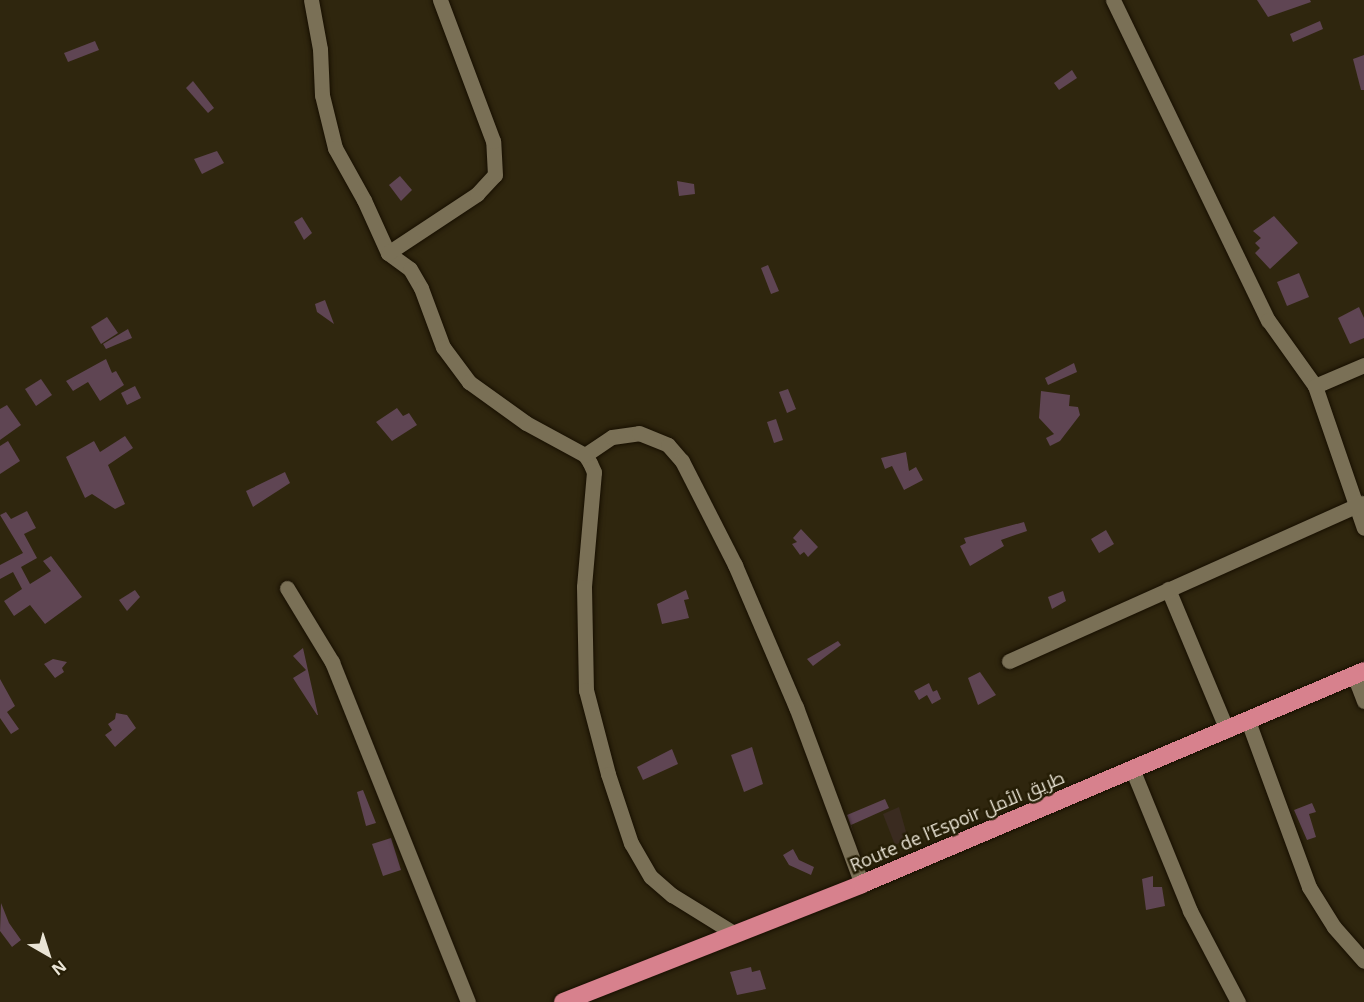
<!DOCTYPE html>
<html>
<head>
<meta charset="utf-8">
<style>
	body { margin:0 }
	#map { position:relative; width:1364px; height:1002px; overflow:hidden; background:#2f260e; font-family:"Open Sans",Cairo,sans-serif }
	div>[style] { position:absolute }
	.commercial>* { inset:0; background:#3a2b20 }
	.building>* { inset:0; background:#5f4553 }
	.roads { filter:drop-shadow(0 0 2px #170f00) drop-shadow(0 0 2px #170f00) }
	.minor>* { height:15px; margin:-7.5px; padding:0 7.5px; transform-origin:7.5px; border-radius:7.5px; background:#7a7056 }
	.highway>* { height:18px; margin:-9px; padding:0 9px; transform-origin:9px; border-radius:9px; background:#d7818d }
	span { translate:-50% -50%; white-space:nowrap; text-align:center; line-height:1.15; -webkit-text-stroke:5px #251d05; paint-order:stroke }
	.street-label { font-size:18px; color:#eae4d5 }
	.north { position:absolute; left:18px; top:924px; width:60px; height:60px; -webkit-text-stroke:4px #251d05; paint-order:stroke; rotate:141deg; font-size:16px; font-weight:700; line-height:24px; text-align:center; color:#eae4d5 }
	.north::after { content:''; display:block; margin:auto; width:21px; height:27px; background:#eae4d5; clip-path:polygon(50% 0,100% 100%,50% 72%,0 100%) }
</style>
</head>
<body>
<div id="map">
	<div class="commercial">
		<div style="clip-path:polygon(899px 807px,908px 839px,895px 845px,883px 814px)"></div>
	</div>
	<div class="building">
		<div style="clip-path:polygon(1257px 0,1310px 0,1311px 2px,1268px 17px)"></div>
		<div style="clip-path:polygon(1320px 21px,1323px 29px,1293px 42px,1290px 34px)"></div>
		<div style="clip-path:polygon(95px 41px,99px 50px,68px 62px,64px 53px)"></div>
		<div style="clip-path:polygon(1364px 55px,1364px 90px,1361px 90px,1353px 59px)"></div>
		<div style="clip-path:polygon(1072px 70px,1077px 78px,1059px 90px,1054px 83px)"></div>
		<div style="clip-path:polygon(193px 81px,214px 108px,208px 113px,186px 88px)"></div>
		<div style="clip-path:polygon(217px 151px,224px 163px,202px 174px,194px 159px)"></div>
		<div style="clip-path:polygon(400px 176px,412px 190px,401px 201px,389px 185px)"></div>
		<div style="clip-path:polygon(677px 181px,694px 184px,695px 194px,679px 196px)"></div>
		<div style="clip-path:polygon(1274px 216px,1298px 243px,1270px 269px,1255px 253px,1260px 248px,1255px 243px,1261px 238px,1253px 231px)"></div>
		<div style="clip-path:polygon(302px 217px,312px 233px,304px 240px,294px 222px)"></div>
		<div style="clip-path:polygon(768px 265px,779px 291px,771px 294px,761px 268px)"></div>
		<div style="clip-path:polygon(1299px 273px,1309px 297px,1287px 306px,1277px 282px)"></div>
		<div style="clip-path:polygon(325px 300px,334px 324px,317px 312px,315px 304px)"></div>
		<div style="clip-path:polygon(1359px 307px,1364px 318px,1364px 338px,1350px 344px,1338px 318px)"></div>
		<div style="clip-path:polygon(107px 317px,118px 333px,101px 344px,91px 327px)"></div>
		<div style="clip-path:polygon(128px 329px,132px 338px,106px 349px,103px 344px)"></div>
		<div style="clip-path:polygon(106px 359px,112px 373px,116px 371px,124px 385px,100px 401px,88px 382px,73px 391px,66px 381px)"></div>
		<div style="clip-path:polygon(1074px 363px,1077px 372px,1048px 385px,1045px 378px)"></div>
		<div style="clip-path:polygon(41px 379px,52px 395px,36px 406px,25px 389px)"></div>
		<div style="clip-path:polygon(135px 386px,141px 398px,127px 405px,121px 393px)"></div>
		<div style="clip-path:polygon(788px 389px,796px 409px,787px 413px,779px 392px)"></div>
		<div style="clip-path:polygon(1041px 391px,1070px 395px,1069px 406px,1078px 407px,1080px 415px,1060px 441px,1050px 446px,1046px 438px,1054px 434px,1039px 418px)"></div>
		<div style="clip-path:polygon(7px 405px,21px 425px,0 440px,0 409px)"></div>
		<div style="clip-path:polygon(397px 408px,403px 416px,409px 413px,417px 425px,392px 441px,376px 422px)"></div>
		<div style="clip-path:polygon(776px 419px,783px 440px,774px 443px,767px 422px)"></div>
		<div style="clip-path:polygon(125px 436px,133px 448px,108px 465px,125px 504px,115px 509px,92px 494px,85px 498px,66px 457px,94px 441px,100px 452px)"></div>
		<div style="clip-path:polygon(8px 441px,20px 461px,0 474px,0 446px)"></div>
		<div style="clip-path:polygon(906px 452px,909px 471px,916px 467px,923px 480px,904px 490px,892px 466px,885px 469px,881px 458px)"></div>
		<div style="clip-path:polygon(285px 472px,290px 483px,253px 507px,246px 491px)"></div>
		<div style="clip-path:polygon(27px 511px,36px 528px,24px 534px,37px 558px,21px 567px,30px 584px,51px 571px,43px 561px,51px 556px,82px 597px,45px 624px,30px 605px,14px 616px,4px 601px,22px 589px,13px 572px,0 579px,0 565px,23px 553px,0 515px,6px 512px,11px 519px)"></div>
		<div style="clip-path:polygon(1024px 522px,1027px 531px,1001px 540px,1004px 546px,970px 566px,960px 546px,966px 543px,964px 538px)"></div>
		<div style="clip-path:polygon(801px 529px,818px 547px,808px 557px,804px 552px,800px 555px,792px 544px,797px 542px,793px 538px)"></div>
		<div style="clip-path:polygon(1106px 530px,1114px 544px,1099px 553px,1091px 539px)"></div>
		<div style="clip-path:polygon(135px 590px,140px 597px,127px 611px,119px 600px)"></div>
		<div style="clip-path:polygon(686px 590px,689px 599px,684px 600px,689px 618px,662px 624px,657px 604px)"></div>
		<div style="clip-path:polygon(1063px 591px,1066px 601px,1052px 609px,1048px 597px)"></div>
		<div style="clip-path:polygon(838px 641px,841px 645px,813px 666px,807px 659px)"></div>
		<div style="clip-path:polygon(303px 648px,318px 715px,317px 715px,293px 678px,306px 670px,293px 656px)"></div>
		<div style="clip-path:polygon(53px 659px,67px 662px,62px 668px,64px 672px,55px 678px,44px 664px)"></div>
		<div style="clip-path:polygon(980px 672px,996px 695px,978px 705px,968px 678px)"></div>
		<div style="clip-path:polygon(0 679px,15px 706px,7px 712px,19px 729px,11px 734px,0 718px)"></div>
		<div style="clip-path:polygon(929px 683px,933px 692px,930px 693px,937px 690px,941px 699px,932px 704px,927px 695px,919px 700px,914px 691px)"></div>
		<div style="clip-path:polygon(116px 713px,127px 715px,136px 728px,115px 747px,105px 735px,112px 730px,108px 724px,115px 719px)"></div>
		<div style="clip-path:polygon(752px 747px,763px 784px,744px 792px,731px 755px)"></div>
		<div style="clip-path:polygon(672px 749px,678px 764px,643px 780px,637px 767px)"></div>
		<div style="clip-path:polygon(363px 790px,376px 823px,366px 826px,357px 792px)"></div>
		<div style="clip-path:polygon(885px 799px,889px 808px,851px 825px,855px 837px,847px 815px)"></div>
		<div style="clip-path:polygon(1312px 803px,1316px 812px,1309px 814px,1316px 837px,1307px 840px,1294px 810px)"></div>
		<div style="clip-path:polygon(391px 838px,401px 870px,383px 876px,372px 844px)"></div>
		<div style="clip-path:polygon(793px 849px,799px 860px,814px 867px,811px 875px,789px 865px,783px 855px)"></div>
		<div style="clip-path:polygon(1153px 876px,1153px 887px,1162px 887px,1165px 906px,1146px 910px,1142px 879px)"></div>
		<div style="clip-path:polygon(1px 903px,9px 923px,21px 940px,12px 947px,0 931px)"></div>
		<div style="clip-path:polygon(751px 967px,752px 972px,760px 970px,766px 989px,737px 995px,730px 972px)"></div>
	</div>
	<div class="roads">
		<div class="minor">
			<div style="left:311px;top:0;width:50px;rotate:79.6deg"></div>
			<div style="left:320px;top:49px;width:46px;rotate:87.5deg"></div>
			<div style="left:322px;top:95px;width:55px;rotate:76.2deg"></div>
			<div style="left:335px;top:148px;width:60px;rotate:60.9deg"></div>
			<div style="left:364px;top:200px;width:58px;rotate:65.6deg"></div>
			<div style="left:388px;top:253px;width:27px;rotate:36deg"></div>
			<div style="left:410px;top:269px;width:22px;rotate:60deg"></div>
			<div style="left:421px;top:288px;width:63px;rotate:69.6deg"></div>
			<div style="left:443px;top:347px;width:44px;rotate:53.4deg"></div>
			<div style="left:469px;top:382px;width:70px;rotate:35.7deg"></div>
			<div style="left:526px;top:423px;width:67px;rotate:28.5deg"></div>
			<div style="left:585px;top:455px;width:9px;rotate:58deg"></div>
			<div style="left:590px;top:463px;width:10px;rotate:66deg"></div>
			<div style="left:594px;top:472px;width:115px;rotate:95deg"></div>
			<div style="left:584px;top:587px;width:103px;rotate:88.9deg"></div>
			<div style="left:586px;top:690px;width:87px;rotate:75.3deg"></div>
			<div style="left:608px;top:774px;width:73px;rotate:71.6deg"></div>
			<div style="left:631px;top:843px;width:39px;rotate:60deg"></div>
			<div style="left:651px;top:877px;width:28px;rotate:41deg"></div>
			<div style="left:672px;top:895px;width:74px;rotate:31.8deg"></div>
			<div style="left:1113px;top:0;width:356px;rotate:64.2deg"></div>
			<div style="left:1268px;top:320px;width:81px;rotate:54.5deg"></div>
			<div style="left:1315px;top:386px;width:150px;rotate:71deg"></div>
			<div style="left:388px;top:253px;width:107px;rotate:-33.5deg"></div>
			<div style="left:477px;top:194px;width:26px;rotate:-47deg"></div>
			<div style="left:495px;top:175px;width:34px;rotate:-93deg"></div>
			<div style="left:493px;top:141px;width:151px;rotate:-110.6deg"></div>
			<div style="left:1315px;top:386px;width:53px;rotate:-23.2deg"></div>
			<div style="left:585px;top:455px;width:32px;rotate:-34deg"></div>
			<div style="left:612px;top:437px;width:27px;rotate:-8deg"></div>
			<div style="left:639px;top:433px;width:31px;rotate:22deg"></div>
			<div style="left:668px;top:445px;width:21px;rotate:49deg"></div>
			<div style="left:682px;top:461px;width:117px;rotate:63deg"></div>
			<div style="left:735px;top:565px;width:155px;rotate:66.8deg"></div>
			<div style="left:796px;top:707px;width:189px;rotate:69.6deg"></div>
			<div style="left:287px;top:588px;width:87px;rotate:58.7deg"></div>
			<div style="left:332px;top:662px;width:366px;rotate:68.2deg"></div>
			<div style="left:1168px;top:589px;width:153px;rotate:67.3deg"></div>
			<div style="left:1009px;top:661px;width:387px;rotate:-24.1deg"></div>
			<div style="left:1354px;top:675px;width:28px;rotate:69deg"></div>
			<div style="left:1248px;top:721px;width:177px;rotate:69.8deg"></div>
			<div style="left:1309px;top:887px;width:47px;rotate:58deg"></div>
			<div style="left:1334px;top:927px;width:45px;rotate:48.6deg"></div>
			<div style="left:1133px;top:771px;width:151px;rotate:67.8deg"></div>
			<div style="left:1190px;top:911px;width:103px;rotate:62.2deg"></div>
		</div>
		<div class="highway">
			<div style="left:563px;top:1002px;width:321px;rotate:-21.5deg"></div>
			<div style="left:862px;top:884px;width:545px;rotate:-22.99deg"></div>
		</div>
	</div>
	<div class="street-label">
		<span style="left:957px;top:821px;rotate:-23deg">Route de l’Espoir طريق الأمل</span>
	</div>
	<div class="north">N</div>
</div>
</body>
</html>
